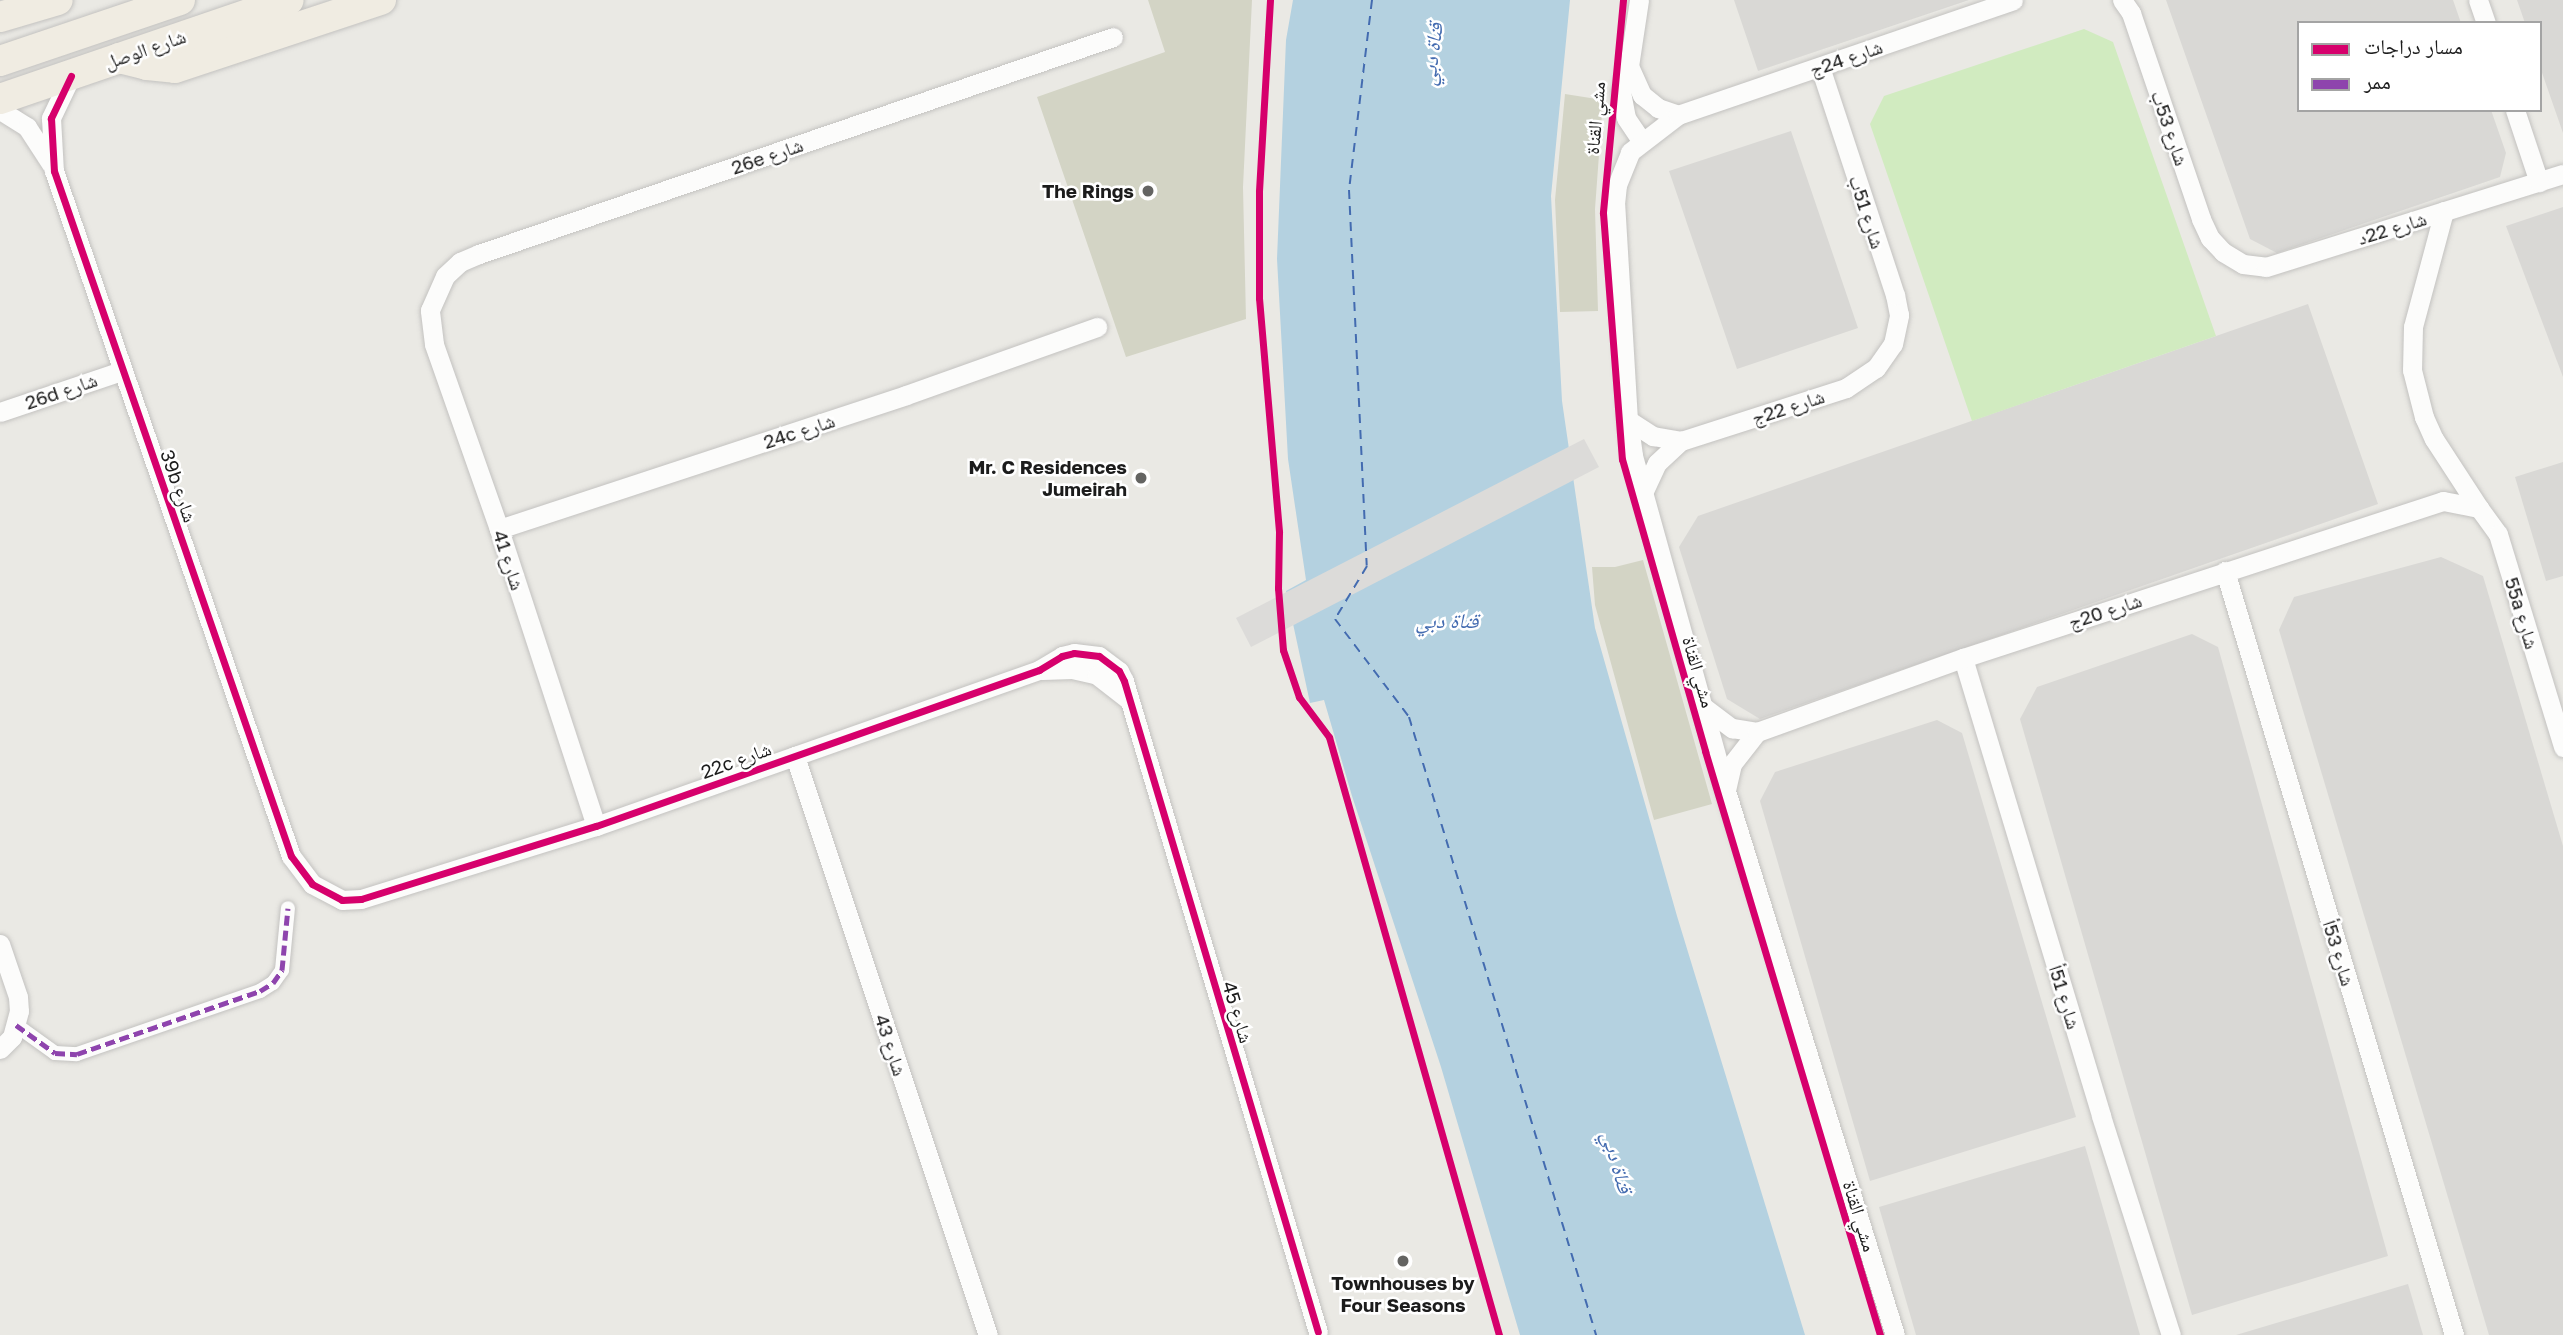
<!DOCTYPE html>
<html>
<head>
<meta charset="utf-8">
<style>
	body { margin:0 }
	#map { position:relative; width:2563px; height:1335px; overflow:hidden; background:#eae9e4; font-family:"Golos Text","Noto Naskh Arabic",sans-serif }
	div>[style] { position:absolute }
	.residential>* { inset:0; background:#d9d8d5 }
	.construction>* { inset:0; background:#d3d4c5 }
	.grass>* { inset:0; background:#d1ebc0 }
	.water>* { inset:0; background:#b4d1e0 }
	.pier>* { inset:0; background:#dcdbd9 }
	.ferry>* { height:2px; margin-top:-1px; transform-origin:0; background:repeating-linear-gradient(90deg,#436bb0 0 9px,transparent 0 16px) }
	.roads { filter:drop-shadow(0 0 2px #c3c2c0) drop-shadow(0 0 2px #c3c2c0) }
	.pedestrian>* { height:14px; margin:-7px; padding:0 7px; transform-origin:7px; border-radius:7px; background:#fcfcfb }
	.minor>* { height:19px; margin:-9.5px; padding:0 9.5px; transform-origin:9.5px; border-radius:9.5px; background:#fcfcfb }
	.primary>* { height:30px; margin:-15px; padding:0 15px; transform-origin:15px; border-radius:15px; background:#f0ece2 }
	.quiet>* { height:5px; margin-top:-2.5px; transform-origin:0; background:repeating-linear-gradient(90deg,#8e44ad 0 10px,transparent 0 15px) }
	.cycleway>* { height:7px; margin:-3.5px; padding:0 3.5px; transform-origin:3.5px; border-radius:3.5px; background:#d6006c }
	.dots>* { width:19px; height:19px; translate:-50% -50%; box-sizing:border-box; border:4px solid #fff; border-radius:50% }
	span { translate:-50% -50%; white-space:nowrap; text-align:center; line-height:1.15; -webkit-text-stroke:5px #fff; paint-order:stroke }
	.street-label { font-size:19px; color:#1c1c1c }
	.poi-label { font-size:19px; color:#1c1c1c; font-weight:700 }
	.right { translate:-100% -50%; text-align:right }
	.water-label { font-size:21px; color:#436bb0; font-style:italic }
	.legend { position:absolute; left:2297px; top:21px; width:245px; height:91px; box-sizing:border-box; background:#fff; border:2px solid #a4a4a4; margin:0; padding:9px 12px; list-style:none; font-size:21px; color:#1c1c1c }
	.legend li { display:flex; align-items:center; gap:14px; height:35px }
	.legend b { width:35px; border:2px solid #a4a4a4 }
</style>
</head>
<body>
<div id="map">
	<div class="residential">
		<div style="clip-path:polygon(1734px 0,1969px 0,1758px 71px)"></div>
		<div style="clip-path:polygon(2166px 0,2453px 0,2461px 23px,2299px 23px,2299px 110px,2491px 110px,2506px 153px,2500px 177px,2277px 253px,2250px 239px)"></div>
		<div style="clip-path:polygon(2517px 0,2563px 0,2563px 133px,2540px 67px,2540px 23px,2525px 23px)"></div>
		<div style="clip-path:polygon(1791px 131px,1858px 328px,1737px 369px,1669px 171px)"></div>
		<div style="clip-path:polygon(2563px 207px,2563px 377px,2506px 226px)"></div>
		<div style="clip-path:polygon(2308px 304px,2378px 504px,1760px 719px,1727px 699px,1679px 547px,1698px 516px)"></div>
		<div style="clip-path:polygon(2563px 462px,2563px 576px,2546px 581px,2515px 477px)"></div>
		<div style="clip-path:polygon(2441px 557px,2483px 576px,2563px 846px,2563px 1335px,2489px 1335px,2279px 630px,2294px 597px)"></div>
		<div style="clip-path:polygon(2192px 634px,2218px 647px,2388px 1256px,2192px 1315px,2020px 719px,2037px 687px)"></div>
		<div style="clip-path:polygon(1937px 720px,1962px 733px,2076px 1117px,1870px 1181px,1760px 801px,1775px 772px)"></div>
		<div style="clip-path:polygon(2085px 1146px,2140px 1335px,1916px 1335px,1879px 1207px)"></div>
		<div style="clip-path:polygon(2408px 1284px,2423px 1335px,2236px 1335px)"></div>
	</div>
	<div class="construction">
		<div style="clip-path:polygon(1148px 0,1252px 0,1243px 187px,1246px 319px,1126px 357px,1037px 97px,1165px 52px)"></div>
		<div style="clip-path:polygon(1565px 94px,1603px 100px,1595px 209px,1598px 311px,1560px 312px,1555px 200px)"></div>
		<div style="clip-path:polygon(1643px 560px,1712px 804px,1654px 820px,1595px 605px,1592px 567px,1615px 567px)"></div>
	</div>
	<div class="grass">
		<div style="clip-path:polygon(2084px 29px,2113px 42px,2216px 336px,1972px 421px,1870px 124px,1884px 96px)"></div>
	</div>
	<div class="water">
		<div style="clip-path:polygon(1293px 0,1570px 0,1551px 196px,1562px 401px,1595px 628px,1677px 916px,1805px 1335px,1520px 1335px,1441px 1067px,1352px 796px,1324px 700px,1310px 703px,1286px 591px,1306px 580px,1288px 459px,1277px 259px,1286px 40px)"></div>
	</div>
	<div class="pier">
		<div style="clip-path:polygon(1584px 439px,1599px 467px,1251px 647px,1236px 618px)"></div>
	</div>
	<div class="ferry">
		<div style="left:1372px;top:0;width:191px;rotate:96.9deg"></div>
		<div style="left:1349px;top:190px;width:376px;rotate:87.3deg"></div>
		<div style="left:1367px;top:566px;width:62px;rotate:121.1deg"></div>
		<div style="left:1335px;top:619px;width:123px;rotate:52.9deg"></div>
		<div style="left:1409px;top:717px;width:646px;rotate:73.16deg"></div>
	</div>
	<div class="roads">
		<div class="pedestrian">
			<div style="left:16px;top:1025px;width:48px;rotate:35.7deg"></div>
			<div style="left:55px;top:1053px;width:22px;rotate:3deg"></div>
			<div style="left:77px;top:1054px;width:194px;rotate:-19deg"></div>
			<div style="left:260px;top:991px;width:15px;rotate:-32deg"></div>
			<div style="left:273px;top:983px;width:16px;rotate:-55deg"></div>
			<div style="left:282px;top:970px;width:62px;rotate:-84.5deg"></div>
		</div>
		<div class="minor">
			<div style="left:1639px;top:0;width:67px;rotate:98.6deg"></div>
			<div style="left:1629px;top:66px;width:27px;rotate:107deg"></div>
			<div style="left:1621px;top:92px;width:26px;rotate:79deg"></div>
			<div style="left:1626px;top:118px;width:27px;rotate:56deg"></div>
			<div style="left:2122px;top:0;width:16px;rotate:55deg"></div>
			<div style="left:2131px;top:13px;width:218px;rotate:71.2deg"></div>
			<div style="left:2201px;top:219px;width:21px;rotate:65deg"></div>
			<div style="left:2210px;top:238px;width:19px;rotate:47deg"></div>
			<div style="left:2223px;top:252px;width:23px;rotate:31deg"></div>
			<div style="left:2243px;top:264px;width:23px;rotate:7deg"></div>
			<div style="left:2266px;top:267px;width:311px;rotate:-17.4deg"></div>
			<div style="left:2478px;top:0;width:24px;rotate:71deg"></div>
			<div style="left:1629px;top:66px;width:32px;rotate:66deg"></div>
			<div style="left:1642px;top:95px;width:21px;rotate:39deg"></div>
			<div style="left:1658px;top:108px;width:21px;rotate:19deg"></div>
			<div style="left:71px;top:76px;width:47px;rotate:115.5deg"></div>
			<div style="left:51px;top:118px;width:53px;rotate:86.8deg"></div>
			<div style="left:54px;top:171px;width:725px;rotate:70.92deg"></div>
			<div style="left:291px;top:856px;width:35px;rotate:53deg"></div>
			<div style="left:312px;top:884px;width:34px;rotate:28deg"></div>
			<div style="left:342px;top:900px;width:19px;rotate:-3deg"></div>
			<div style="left:361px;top:899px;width:246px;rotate:-17.3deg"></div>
			<div style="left:596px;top:826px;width:470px;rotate:-19.4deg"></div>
			<div style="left:1039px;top:670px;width:27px;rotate:-31deg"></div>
			<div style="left:1062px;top:656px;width:12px;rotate:-14deg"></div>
			<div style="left:1074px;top:653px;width:25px;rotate:7deg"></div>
			<div style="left:1099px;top:656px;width:25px;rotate:37deg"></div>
			<div style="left:1119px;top:671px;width:11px;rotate:63deg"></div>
			<div style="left:1124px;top:681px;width:679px;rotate:73.41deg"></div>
			<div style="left:0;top:110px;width:32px;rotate:32deg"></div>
			<div style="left:27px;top:127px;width:44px;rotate:57deg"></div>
			<div style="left:2515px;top:110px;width:76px;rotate:71.6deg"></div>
			<div style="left:2444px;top:211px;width:120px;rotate:105deg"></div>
			<div style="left:2413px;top:327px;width:43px;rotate:91.3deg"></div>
			<div style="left:2412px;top:370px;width:49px;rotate:75.7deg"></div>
			<div style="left:2424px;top:417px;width:24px;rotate:66deg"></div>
			<div style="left:2434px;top:439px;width:82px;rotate:56.9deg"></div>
			<div style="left:0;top:412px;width:128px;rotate:-18.7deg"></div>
			<div style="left:1628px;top:420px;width:30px;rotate:33deg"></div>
			<div style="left:1653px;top:436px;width:28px;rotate:10deg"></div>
			<div style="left:1643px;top:493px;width:33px;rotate:-65deg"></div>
			<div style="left:1657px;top:463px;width:33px;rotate:-43deg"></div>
			<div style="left:1681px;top:441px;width:173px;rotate:-17.8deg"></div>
			<div style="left:1846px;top:388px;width:36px;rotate:-34deg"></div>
			<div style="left:1876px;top:368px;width:29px;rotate:-55deg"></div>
			<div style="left:1893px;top:344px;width:30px;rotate:-78deg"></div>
			<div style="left:1899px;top:315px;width:20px;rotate:-101deg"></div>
			<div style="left:1895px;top:295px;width:240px;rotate:-108.2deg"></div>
			<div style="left:499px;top:529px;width:428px;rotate:-18.2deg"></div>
			<div style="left:906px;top:395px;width:203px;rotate:-19.6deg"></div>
			<div style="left:2225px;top:571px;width:798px;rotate:73.31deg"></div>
			<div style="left:1963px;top:658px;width:478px;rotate:73.2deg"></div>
			<div style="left:2101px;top:1116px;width:230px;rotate:72.3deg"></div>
			<div style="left:1042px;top:670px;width:30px;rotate:-2deg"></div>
			<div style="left:1072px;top:669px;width:26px;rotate:13deg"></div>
			<div style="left:1097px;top:675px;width:41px;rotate:38deg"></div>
			<div style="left:1701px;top:705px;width:39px;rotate:37deg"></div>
			<div style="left:1732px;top:728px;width:25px;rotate:9deg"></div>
			<div style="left:795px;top:756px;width:610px;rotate:71.57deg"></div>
			<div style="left:1726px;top:790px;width:27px;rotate:-77deg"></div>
			<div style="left:1732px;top:764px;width:41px;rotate:-52deg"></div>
			<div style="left:1757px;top:732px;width:219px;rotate:-19.8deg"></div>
			<div style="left:1963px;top:658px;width:505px;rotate:-18.11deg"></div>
			<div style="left:2443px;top:501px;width:37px;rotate:11deg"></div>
			<div style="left:2479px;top:508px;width:32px;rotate:54deg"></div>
			<div style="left:2498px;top:534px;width:223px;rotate:73deg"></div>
			<div style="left:596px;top:826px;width:312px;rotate:-108.1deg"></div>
			<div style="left:499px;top:529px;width:196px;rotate:-109.4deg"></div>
			<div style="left:434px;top:344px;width:34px;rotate:-97deg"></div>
			<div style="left:430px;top:310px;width:37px;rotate:-66deg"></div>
			<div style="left:445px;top:276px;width:21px;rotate:-43deg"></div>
			<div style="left:460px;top:262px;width:21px;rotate:-23deg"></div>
			<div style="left:479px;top:254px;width:670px;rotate:-18.89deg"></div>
			<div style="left:0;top:944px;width:56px;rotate:71.2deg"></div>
			<div style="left:18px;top:997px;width:14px;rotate:86deg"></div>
			<div style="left:19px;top:1011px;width:27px;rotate:105deg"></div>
			<div style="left:12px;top:1037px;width:17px;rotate:135deg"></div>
			<div style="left:1895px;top:1335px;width:570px;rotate:-107.26deg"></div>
			<div style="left:1726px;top:791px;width:349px;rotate:-105.5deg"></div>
			<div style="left:1633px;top:455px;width:35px;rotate:-98deg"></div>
			<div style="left:1628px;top:420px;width:216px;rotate:-93.4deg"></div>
			<div style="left:1615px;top:204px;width:19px;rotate:-84deg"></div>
			<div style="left:1617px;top:185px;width:35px;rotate:-68deg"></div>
			<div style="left:1630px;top:152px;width:61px;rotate:-37.6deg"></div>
			<div style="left:1678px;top:115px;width:354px;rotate:-18.9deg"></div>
		</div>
		<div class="primary">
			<div style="left:0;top:17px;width:60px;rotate:-16.3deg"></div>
			<div style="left:119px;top:58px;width:29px;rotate:14deg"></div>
			<div style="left:147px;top:65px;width:28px;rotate:6deg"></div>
			<div style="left:175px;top:68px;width:217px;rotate:-18.3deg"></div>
			<div style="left:0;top:61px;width:190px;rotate:-18.7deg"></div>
			<div style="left:0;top:99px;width:305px;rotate:-18.9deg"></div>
		</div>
	</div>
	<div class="quiet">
		<div style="left:16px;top:1025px;width:48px;rotate:35.7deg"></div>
		<div style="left:55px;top:1053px;width:22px;rotate:3deg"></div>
		<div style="left:77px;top:1054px;width:194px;rotate:-19deg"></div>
		<div style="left:260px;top:991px;width:15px;rotate:-32deg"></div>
		<div style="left:273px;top:983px;width:16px;rotate:-55deg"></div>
		<div style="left:282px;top:970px;width:62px;rotate:-84.5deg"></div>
	</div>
	<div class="cycleway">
		<div style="left:1270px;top:0;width:192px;rotate:93.3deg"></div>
		<div style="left:1259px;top:192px;width:106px;rotate:90deg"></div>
		<div style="left:1259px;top:298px;width:235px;rotate:85.1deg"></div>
		<div style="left:1279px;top:532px;width:56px;rotate:91deg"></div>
		<div style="left:1278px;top:588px;width:62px;rotate:85.4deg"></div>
		<div style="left:1283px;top:650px;width:50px;rotate:71.2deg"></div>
		<div style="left:1299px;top:697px;width:50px;rotate:53.1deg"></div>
		<div style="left:1329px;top:737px;width:622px;rotate:74.13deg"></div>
		<div style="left:1623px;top:0;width:214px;rotate:95.4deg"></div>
		<div style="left:1603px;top:213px;width:247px;rotate:85.6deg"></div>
		<div style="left:1622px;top:459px;width:304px;rotate:74.1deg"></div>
		<div style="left:1705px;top:751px;width:610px;rotate:73.32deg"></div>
		<div style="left:71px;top:76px;width:47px;rotate:115.5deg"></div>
		<div style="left:51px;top:118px;width:53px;rotate:86.8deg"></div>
		<div style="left:54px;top:171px;width:725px;rotate:70.92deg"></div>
		<div style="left:291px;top:856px;width:35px;rotate:53deg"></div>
		<div style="left:312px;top:884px;width:34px;rotate:28deg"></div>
		<div style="left:342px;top:900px;width:19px;rotate:-3deg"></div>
		<div style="left:361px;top:899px;width:246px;rotate:-17.3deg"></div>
		<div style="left:596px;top:826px;width:470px;rotate:-19.4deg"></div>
		<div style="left:1039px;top:670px;width:27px;rotate:-31deg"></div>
		<div style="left:1062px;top:656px;width:12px;rotate:-14deg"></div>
		<div style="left:1074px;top:653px;width:25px;rotate:7deg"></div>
		<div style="left:1099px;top:656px;width:25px;rotate:37deg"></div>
		<div style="left:1119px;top:671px;width:11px;rotate:63deg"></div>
		<div style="left:1124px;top:681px;width:679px;rotate:73.41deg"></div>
	</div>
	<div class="dots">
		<div style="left:1148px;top:191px;background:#646462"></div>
		<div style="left:1141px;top:478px;background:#646462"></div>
		<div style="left:1403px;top:1261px;background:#646462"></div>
	</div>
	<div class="street-label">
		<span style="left:145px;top:49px;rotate:-19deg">شارع الوصل</span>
		<span style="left:1846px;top:58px;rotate:-19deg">شارع 24ج</span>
		<span style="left:1595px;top:118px;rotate:-85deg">مشي القناة</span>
		<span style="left:2170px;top:128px;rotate:71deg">شارع 53ب</span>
		<span style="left:767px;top:156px;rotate:-19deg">26e شارع</span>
		<span style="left:1867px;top:212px;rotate:72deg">شارع 51ب</span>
		<span style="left:2392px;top:228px;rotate:-17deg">شارع 22د</span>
		<span style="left:61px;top:391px;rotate:-19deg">26d شارع</span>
		<span style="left:1788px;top:407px;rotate:-18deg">شارع 22ج</span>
		<span style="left:799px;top:431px;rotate:-18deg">24c شارع</span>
		<span style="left:179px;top:486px;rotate:71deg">39b شارع</span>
		<span style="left:509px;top:560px;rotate:72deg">شارع 41</span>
		<span style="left:2105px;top:611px;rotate:-18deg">شارع 20ج</span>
		<span style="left:2522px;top:613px;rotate:73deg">55a شارع</span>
		<span style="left:1699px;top:672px;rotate:74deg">مشي القناة</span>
		<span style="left:736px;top:760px;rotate:-20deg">22c شارع</span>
		<span style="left:2339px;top:953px;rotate:73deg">شارع 53أ</span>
		<span style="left:2065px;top:997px;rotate:73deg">شارع 51أ</span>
		<span style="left:1238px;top:1012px;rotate:73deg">شارع 45</span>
		<span style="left:891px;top:1045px;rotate:72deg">شارع 43</span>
		<span style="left:1860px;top:1216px;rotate:73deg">مشي القناة</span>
	</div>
	<div class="poi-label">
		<span class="right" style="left:1134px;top:191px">The Rings</span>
		<span class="right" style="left:1127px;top:478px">Mr. C Residences<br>Jumeirah</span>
		<span style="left:1403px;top:1294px">Townhouses by<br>Four Seasons</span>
	</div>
	<div class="water-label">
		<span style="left:1431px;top:54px;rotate:-83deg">قناة دبي</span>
		<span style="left:1447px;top:620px">قناة دبي</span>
		<span style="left:1618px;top:1162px;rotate:74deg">قناة دبي</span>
	</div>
	<ul class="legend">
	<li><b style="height:9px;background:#d6006c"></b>مسار دراجات</li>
	<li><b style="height:9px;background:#8e44ad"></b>ممر</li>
	</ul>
</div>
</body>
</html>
